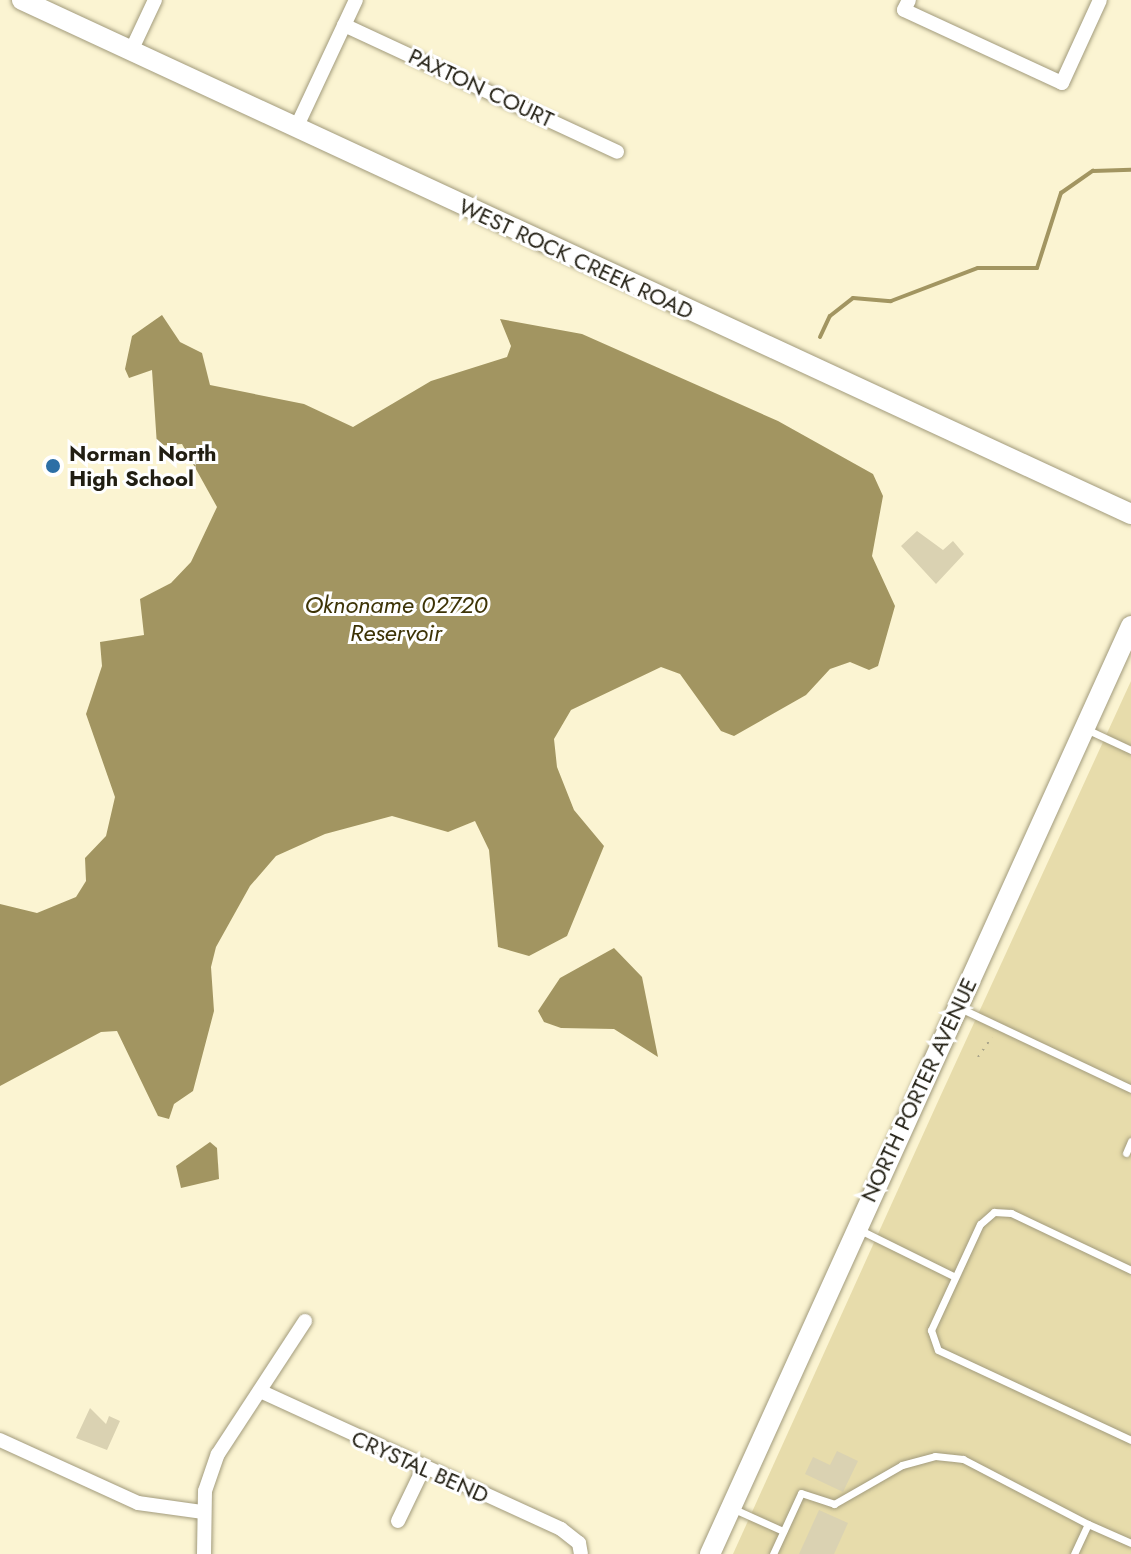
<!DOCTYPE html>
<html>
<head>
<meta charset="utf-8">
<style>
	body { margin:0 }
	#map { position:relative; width:1131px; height:1554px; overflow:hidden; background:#fbf4d2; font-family:Jost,sans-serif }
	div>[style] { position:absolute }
	.green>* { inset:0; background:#e7dcab }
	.water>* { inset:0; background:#a29561 }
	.stream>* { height:4px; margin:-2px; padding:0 2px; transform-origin:2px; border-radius:2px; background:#a29561 }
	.building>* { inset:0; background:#dad2b2 }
	.path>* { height:2px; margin-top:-1px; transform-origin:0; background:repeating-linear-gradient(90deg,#a9a48a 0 2px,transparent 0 8px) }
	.roads { filter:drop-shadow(0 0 2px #a29b7c) drop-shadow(0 0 2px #a29b7c) }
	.lane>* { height:7px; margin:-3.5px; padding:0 3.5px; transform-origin:3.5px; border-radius:3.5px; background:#fff }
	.street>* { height:14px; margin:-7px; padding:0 7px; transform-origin:7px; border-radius:7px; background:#fff }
	.secondary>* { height:20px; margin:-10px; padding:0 10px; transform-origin:10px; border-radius:10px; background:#fff }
	.dots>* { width:22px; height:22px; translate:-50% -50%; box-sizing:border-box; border:4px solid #fff; border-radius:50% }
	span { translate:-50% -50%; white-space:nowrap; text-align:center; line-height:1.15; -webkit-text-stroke:6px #fff; paint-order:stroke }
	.street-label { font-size:22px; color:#211e12 }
	.poi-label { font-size:22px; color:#211e12; font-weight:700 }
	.left { translate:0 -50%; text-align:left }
	.water-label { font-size:24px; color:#3d3306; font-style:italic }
</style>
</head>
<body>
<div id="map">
	<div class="green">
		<div style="clip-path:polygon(1131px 681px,1131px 1554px,733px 1554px,940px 1097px)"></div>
	</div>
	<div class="water">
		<div style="clip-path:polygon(162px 315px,180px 342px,202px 353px,210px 385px,304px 404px,353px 427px,431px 381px,507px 357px,511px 346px,500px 319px,582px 334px,778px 421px,873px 474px,883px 496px,872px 556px,895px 606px,878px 666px,869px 670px,850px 662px,830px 669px,806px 695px,734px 736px,721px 731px,680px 674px,661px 667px,571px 710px,554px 739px,557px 767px,574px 810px,604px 846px,567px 936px,529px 956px,498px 947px,489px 850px,475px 821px,448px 832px,392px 816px,325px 834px,276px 856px,250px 886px,216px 947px,211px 967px,214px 1011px,193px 1091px,174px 1104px,169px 1119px,158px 1116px,117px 1031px,101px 1032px,0 1086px,0 904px,37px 913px,76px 897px,86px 881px,85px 858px,106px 836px,115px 797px,86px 714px,102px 666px,100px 642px,144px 635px,140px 599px,171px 583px,191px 562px,217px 507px,182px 444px,157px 446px,152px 370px,129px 378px,125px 369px,132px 336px)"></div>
		<div style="clip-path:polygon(614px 948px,642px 977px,658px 1057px,614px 1029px,561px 1028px,544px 1022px,538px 1011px,560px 978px)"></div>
		<div style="clip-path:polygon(210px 1142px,217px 1148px,219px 1179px,181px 1188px,176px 1166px)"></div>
	</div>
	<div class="stream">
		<div style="left:820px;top:337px;width:23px;rotate:-65deg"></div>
		<div style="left:830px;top:316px;width:29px;rotate:-38deg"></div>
		<div style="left:853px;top:298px;width:38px;rotate:5deg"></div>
		<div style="left:891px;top:301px;width:93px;rotate:-20.8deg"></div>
		<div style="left:978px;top:268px;width:59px"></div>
		<div style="left:1037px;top:268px;width:79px;rotate:-72.3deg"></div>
		<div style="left:1061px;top:193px;width:39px;rotate:-35deg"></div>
		<div style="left:1093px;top:171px;width:38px;rotate:-2deg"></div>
	</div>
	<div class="building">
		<div style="clip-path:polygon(917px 531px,943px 550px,953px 541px,964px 554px,936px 584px,901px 546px)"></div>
		<div style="clip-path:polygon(90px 1408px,106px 1424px,109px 1416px,120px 1421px,107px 1450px,76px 1438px)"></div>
		<div style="clip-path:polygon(837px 1451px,858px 1461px,843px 1492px,805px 1474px,813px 1457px,830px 1465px)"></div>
		<div style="clip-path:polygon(819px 1510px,848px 1523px,834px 1554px,799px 1554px)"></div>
	</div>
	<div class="path">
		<div style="left:978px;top:1057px;width:24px;rotate:-55deg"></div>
	</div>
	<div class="roads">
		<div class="lane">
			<div style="left:1086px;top:729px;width:50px;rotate:25deg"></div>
			<div style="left:960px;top:1008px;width:189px;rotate:25.3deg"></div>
			<div style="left:1126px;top:1153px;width:13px;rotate:-67deg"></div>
			<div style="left:858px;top:1229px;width:106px;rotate:26.3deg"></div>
			<div style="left:1131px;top:1270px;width:133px;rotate:-154.6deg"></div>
			<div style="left:1011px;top:1213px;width:17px;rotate:-177deg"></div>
			<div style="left:994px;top:1212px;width:18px;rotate:139deg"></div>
			<div style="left:980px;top:1224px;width:117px;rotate:114.8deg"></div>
			<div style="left:931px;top:1330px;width:21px;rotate:71deg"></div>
			<div style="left:938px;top:1350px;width:213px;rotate:25deg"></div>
			<div style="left:734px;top:1509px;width:54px;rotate:24.2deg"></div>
			<div style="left:773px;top:1554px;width:67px;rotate:-65.3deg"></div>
			<div style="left:801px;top:1493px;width:35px;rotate:18deg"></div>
			<div style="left:834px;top:1504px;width:78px;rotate:-29.8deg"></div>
			<div style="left:902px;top:1465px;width:34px;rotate:-15deg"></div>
			<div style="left:935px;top:1456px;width:28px;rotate:6deg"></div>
			<div style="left:963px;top:1459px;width:141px;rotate:27.5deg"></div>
			<div style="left:1074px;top:1554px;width:33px;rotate:-65deg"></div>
			<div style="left:1088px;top:1524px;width:47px;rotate:23.8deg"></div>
		</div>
		<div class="street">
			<div style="left:909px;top:0;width:11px;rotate:117deg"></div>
			<div style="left:904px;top:10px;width:174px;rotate:24.8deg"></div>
			<div style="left:1062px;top:83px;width:91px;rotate:-65.4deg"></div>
			<div style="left:344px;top:25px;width:301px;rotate:24.9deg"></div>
			<div style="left:131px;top:51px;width:56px;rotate:-64.8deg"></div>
			<div style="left:296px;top:128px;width:141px;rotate:-64.9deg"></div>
			<div style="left:260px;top:1391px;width:331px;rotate:24.6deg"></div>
			<div style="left:561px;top:1529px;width:23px;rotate:38deg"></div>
			<div style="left:579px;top:1543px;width:11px;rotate:80deg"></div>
			<div style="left:0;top:1440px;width:152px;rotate:24.5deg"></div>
			<div style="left:138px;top:1503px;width:66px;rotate:7.9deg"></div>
			<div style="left:398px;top:1521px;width:58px;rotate:-64.3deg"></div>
			<div style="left:204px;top:1554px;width:63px;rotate:-89.1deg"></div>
			<div style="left:205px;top:1491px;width:39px;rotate:-71deg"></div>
			<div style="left:218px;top:1454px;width:159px;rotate:-56.8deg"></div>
		</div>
		<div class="secondary">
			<div style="left:22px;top:0;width:1222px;rotate:24.87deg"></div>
			<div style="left:710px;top:1554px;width:1019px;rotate:-65.6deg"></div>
		</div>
	</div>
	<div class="dots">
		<div style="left:53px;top:466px;background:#2c6fa5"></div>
	</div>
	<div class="street-label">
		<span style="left:481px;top:88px;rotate:25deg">PAXTON COURT</span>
		<span style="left:576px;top:259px;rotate:25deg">WEST ROCK CREEK ROAD</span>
		<span style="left:919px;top:1090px;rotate:-65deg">NORTH PORTER AVENUE</span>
		<span style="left:420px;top:1467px;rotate:24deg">CRYSTAL BEND</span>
	</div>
	<div class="poi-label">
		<span class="left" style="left:69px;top:466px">Norman North<br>High School</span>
	</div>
	<div class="water-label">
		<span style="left:396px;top:619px">Oknoname 02720<br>Reservoir</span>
	</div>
</div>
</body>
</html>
